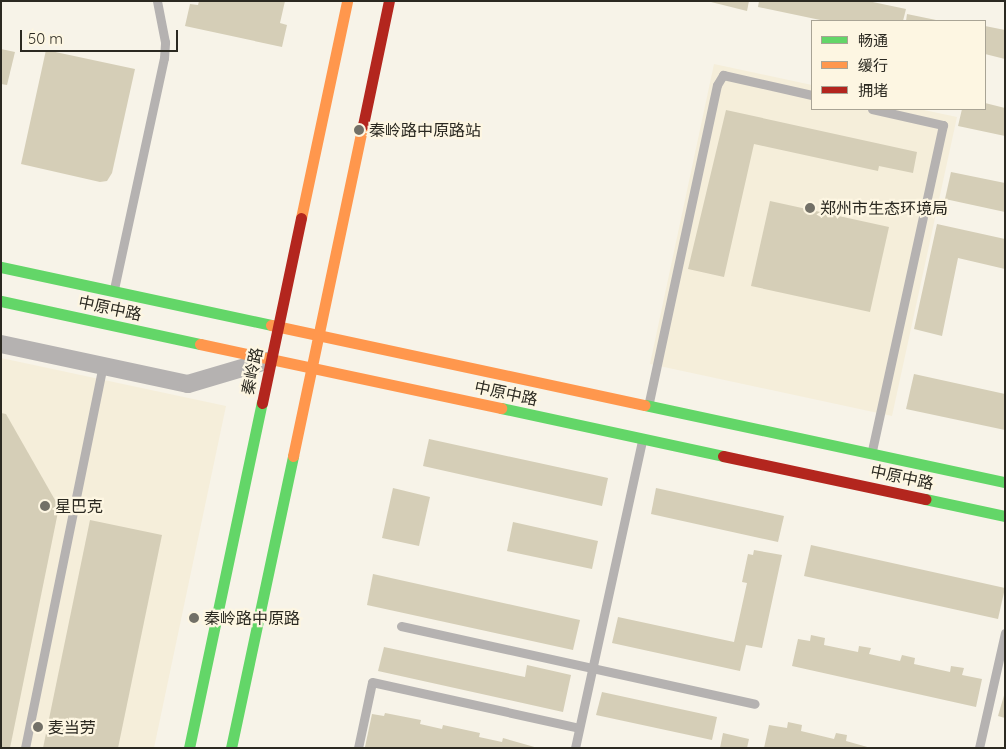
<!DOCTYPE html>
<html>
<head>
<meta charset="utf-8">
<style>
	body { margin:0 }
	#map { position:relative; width:1006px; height:749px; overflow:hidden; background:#f7f3e8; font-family:Quicksand,"Noto Sans SC",sans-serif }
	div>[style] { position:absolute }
	.built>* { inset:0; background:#f5eeda }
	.building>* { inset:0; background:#d5ceb7 }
	.lane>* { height:9px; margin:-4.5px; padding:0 4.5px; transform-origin:4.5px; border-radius:4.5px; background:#b5b2b1 }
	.street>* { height:18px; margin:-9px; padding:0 9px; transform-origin:9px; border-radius:9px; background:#b5b2b1 }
	.fast>* { height:11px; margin:-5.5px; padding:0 5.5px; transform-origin:5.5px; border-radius:5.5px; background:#63d668 }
	.slow>* { height:11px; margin:-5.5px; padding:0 5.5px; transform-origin:5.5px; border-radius:5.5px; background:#ff974d }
	.jam>* { height:11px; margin:-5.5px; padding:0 5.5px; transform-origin:5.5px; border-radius:5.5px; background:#b3261e }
	.dots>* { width:14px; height:14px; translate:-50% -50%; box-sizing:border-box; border:2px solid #fdf6e2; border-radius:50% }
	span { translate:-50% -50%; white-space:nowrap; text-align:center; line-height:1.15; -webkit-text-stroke:4.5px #fdf6e2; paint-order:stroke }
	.poi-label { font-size:16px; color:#2b2921 }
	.left { translate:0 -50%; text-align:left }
	.street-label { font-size:16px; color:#2b2921 }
	.frame { position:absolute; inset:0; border:2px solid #2b2921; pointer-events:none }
	.legend { position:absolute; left:811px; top:20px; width:175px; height:90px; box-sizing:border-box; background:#fdf6e2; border:1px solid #a9a495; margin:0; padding:6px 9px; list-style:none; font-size:15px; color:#2b2921 }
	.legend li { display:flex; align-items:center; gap:10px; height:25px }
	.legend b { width:25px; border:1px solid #a9a495 }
	.scale { position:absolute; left:20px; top:30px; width:158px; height:22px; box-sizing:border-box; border:2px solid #2b2921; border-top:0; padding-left:6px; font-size:15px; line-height:18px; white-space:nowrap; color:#2b2921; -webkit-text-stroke:4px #fdf6e2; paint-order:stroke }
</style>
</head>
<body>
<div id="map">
	<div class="built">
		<div style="clip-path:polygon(714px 64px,812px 85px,812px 109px,919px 109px,957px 117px,892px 416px,650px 364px)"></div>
		<div style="clip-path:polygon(1px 358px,226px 406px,154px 748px,1px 748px)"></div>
	</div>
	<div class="building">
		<div style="clip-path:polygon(199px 1px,285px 1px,280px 23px,287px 25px,282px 47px,185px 26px,190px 4px,198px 5px)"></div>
		<div style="clip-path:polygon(707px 1px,749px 1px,747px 11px)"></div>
		<div style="clip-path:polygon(759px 1px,868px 1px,906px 9px,903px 21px,825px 21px,758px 7px)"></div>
		<div style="clip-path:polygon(907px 14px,936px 20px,936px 21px,906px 21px)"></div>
		<div style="clip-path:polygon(985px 26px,1005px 30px,1005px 59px,985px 54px)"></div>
		<div style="clip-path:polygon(1px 49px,15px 52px,7px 85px,1px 84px)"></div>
		<div style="clip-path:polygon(46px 50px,135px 69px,112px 173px,107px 181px,100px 182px,21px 164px)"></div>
		<div style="clip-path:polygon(985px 103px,1005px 108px,1005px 136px,958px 126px,962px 109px,985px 109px)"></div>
		<div style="clip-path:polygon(726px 110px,917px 152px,913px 173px,879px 166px,878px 171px,754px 144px,724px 277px,688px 269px)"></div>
		<div style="clip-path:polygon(951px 172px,1005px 183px,1005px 212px,945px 199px)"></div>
		<div style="clip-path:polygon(770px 201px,889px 227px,870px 312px,751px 286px)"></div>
		<div style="clip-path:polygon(937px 224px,1005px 239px,1005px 269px,958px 258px,942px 336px,914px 329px)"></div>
		<div style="clip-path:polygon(914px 374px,1005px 394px,1005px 430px,906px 409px)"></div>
		<div style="clip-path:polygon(1px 413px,6px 414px,59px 507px,10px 748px,1px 748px)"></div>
		<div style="clip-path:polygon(429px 439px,608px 478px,602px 506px,423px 466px)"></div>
		<div style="clip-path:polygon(393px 488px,430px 497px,419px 546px,382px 538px)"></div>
		<div style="clip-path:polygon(656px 488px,784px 516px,778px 542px,651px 514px)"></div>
		<div style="clip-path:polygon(90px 520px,162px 535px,118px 748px,43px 748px)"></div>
		<div style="clip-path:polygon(513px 522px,598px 541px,592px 569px,507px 551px)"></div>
		<div style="clip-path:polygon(811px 545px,1005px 588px,998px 619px,804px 576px)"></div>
		<div style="clip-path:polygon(754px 550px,782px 555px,762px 648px,746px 645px,740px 671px,612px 643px,618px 617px,734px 642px,747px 583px,742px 582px,748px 554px,753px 555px)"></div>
		<div style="clip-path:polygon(373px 574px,580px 620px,573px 650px,367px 605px)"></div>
		<div style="clip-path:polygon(811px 635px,825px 638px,824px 645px,858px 652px,859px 646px,871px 648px,869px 654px,900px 661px,902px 655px,915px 658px,914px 664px,950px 672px,951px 666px,964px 668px,962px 675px,982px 679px,976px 707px,792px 666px,798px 639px,810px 641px)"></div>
		<div style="clip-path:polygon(384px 647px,525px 677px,527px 665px,571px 675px,563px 712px,378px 671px)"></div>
		<div style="clip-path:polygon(602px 692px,717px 717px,712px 740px,596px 715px)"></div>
		<div style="clip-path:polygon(1005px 692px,1005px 718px,998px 716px)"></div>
		<div style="clip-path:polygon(385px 713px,421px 720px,420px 724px,442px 729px,443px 725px,480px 733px,479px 737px,502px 742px,503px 738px,538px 748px,365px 747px,372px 714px,384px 716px)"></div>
		<div style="clip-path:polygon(788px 722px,802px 725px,801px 731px,834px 739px,836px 733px,847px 735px,846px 741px,871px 748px,764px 748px,769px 725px,787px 728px)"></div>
		<div style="clip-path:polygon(723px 733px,749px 739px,747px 748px,720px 748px)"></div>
	</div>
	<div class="lane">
		<div style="left:872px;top:109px;width:73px;rotate:12.7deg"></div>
		<div style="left:943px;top:125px;width:334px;rotate:102.3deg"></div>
		<div style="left:114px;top:289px;width:236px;rotate:-77.8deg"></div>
		<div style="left:164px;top:58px;width:16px;rotate:-86deg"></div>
		<div style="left:165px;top:42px;width:42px;rotate:-101deg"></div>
		<div style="left:649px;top:402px;width:324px;rotate:-77.9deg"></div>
		<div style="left:717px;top:85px;width:12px;rotate:-59deg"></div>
		<div style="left:723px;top:75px;width:91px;rotate:12.7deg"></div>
		<div style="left:401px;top:626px;width:362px;rotate:12.4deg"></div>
		<div style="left:25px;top:748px;width:391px;rotate:-78.5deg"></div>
		<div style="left:358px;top:748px;width:67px;rotate:-78deg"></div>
		<div style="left:372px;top:682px;width:212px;rotate:12.5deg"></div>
		<div style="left:575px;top:748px;width:314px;rotate:-77.7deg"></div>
		<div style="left:979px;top:748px;width:118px;rotate:-77.3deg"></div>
	</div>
	<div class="street">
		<div style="left:1px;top:344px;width:191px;rotate:12.1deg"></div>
		<div style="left:188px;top:384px;width:81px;rotate:-16.4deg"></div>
	</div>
	<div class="fast">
		<div style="left:1px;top:267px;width:276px;rotate:12.1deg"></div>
		<div style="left:1px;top:301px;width:204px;rotate:12.2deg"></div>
		<div style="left:645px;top:405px;width:368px;rotate:12.1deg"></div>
		<div style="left:501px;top:408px;width:227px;rotate:12.2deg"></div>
		<div style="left:925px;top:499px;width:82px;rotate:12deg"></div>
		<div style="left:189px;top:748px;width:353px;rotate:-78.1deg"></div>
		<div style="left:231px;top:748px;width:299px;rotate:-78deg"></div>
	</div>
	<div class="slow">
		<div style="left:301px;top:218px;width:222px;rotate:-78deg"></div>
		<div style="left:271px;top:325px;width:382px;rotate:12.1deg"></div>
		<div style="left:200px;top:344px;width:308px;rotate:12deg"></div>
		<div style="left:293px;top:456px;width:338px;rotate:-78.1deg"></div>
	</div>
	<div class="jam">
		<div style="left:363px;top:125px;width:127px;rotate:-78.2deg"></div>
		<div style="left:262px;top:403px;width:189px;rotate:-78.1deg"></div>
		<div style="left:723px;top:456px;width:207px;rotate:12deg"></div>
	</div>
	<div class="dots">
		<div style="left:359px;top:130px;background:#727067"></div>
		<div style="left:810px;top:208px;background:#727067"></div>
		<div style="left:45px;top:506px;background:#727067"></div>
		<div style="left:194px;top:618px;background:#727067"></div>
		<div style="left:38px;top:727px;background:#727067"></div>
	</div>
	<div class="poi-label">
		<span class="left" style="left:369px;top:130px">秦岭路中原路站</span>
		<span class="left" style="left:820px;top:208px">郑州市生态环境局</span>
		<span class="left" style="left:55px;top:506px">星巴克</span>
		<span class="left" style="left:204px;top:618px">秦岭路中原路</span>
		<span class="left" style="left:48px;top:727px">麦当劳</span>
	</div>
	<div class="street-label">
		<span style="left:110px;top:308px;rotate:12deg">中原中路</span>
		<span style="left:252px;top:371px;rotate:-78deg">秦岭路</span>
		<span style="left:506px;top:393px;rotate:12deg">中原中路</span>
		<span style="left:902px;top:477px;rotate:12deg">中原中路</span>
	</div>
	<div class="frame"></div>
	<ul class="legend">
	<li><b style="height:6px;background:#63d668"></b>畅通</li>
	<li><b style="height:6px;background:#ff974d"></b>缓行</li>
	<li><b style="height:6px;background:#b3261e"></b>拥堵</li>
	</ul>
	<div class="scale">50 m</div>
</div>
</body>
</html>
